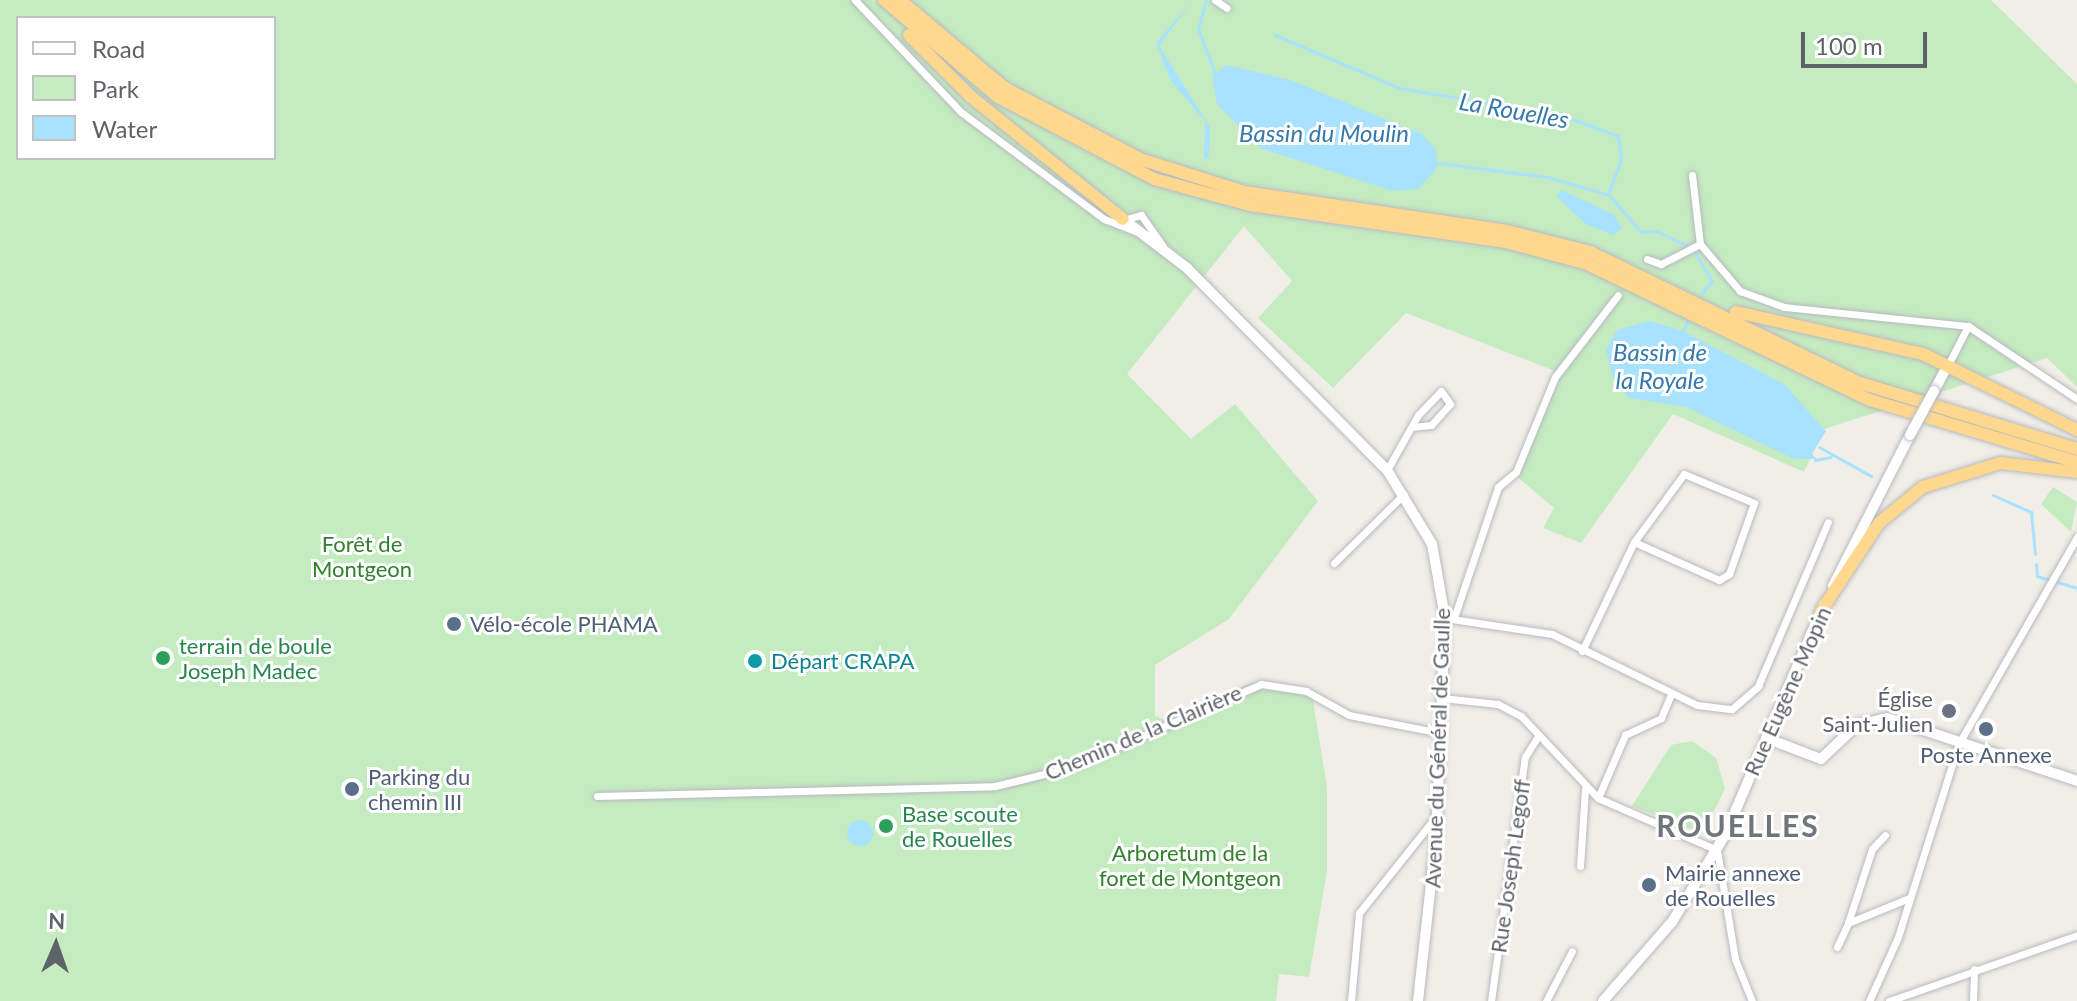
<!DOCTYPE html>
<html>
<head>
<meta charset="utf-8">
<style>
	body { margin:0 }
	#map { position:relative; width:2077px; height:1001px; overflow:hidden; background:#f1eee7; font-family:Lato,sans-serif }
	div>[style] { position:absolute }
	.green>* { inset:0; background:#c5ebc1 }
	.water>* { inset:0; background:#a9e2ff }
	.round { border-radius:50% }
	.stream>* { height:3px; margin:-1.5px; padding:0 1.5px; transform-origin:1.5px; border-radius:1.5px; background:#a9e2ff }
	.roads { filter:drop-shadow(0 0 2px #b7babe) drop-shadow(0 0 2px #b7babe) }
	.street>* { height:7px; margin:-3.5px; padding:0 3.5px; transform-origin:3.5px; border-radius:3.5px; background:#fff }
	.secondary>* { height:10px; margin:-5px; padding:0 5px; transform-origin:5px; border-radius:5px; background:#fff }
	.highway>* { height:12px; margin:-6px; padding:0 6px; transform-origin:6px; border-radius:6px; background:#ffd890 }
	.bridges { filter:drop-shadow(0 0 2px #b8bcc1) drop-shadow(0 0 2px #b8bcc1) }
	.secondary-bridge>* { height:10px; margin:-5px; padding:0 5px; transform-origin:5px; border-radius:5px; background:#fff }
	.dots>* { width:22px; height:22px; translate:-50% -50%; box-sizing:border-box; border:4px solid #fff; border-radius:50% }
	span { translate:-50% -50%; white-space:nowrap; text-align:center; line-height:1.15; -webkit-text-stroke:6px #fff; paint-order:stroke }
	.park-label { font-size:22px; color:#30812b }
	.service-label { font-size:22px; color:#4e5e75 }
	.left { translate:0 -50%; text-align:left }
	.leisure-label { font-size:22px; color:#27864d }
	.culture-label { font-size:22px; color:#0d838f }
	.street-label { font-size:22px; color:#5e6368 }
	.worship-label { font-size:22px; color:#5b616d }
	.right { translate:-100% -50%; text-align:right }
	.water-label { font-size:24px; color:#3579aa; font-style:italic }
	.district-label { font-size:30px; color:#6f767a; font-weight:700; letter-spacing:2px }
	.legend { position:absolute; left:16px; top:16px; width:260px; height:144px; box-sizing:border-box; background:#fff; border:2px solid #bfc1c3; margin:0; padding:10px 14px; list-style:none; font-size:24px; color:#5e6368 }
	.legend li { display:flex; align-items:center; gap:16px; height:40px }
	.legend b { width:40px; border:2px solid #bfc1c3 }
	.north { position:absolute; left:16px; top:905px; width:80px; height:80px; -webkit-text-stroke:6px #fff; paint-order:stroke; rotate:2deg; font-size:22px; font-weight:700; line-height:32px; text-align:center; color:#5e6368 }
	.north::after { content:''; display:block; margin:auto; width:28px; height:36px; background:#5e6368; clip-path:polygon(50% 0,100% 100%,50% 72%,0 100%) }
	.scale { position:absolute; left:1801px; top:32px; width:126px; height:36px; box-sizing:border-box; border:4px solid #5e6368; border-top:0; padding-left:10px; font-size:24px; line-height:28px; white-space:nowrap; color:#5e6368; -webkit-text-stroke:6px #fff; paint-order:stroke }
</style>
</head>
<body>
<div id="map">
	<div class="green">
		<div style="clip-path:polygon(evenodd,0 0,1991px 0,2077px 84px,2077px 387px,2047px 358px,1824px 429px,1804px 472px,1673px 414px,1581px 543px,1543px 528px,1554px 508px,1514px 474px,1555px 371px,1406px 313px,1333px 388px,1258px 318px,1292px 281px,1244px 226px,1127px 374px,1191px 439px,1235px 404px,1318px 501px,1229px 619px,1155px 665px,1155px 716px,1163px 719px,1254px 682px,1308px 688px,1313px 701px,1327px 787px,1327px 871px,1309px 977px,1279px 974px,1276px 1001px,0 1001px,0 0,18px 18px,274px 18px,274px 158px,18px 158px,18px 18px)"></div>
		<div style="clip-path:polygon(2053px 487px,2077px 502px,2071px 532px,2041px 504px)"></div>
		<div style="clip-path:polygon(1692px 741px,1716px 758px,1725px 789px,1703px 834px,1632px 806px,1671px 745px)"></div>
	</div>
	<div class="water">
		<div style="clip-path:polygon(1193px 0,1159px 46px,1210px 127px,1209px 157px,1204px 160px,1205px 121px,1171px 81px,1156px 43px)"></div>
		<div style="clip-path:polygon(1226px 65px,1290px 80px,1422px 134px,1437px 151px,1437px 168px,1418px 189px,1393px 191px,1260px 148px,1217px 104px,1212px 77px)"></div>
		<div style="clip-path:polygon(1561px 190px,1613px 214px,1622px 228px,1613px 235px,1586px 224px,1557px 197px)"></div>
		<div style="clip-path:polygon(1649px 321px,1681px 330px,1784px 384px,1826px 431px,1812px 454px,1817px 459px,1794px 459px,1686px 407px,1629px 398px,1613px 378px,1606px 350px,1617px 330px)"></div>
		<div class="round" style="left:847px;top:820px;width:26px;height:26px"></div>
	</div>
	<div class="stream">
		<div style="left:1206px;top:0;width:30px;rotate:105deg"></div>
		<div style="left:1198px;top:29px;width:47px;rotate:68.9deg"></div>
		<div style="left:1275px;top:35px;width:135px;rotate:23.1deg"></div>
		<div style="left:1399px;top:88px;width:165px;rotate:9.4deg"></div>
		<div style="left:1562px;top:115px;width:60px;rotate:20.6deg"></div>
		<div style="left:1618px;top:136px;width:24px;rotate:83deg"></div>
		<div style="left:1621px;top:160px;width:36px;rotate:111deg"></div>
		<div style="left:1608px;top:194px;width:50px;rotate:49deg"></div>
		<div style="left:1641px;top:232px;width:15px;rotate:-4deg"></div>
		<div style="left:1656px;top:231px;width:40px;rotate:25deg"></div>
		<div style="left:1692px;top:248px;width:39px;rotate:59deg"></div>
		<div style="left:1712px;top:281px;width:16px;rotate:130deg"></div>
		<div style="left:1438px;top:163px;width:111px;rotate:7.3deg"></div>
		<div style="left:1548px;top:177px;width:60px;rotate:16.3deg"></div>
		<div style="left:1683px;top:331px;width:12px;rotate:-66deg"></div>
		<div style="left:1819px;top:447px;width:60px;rotate:29.1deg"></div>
		<div style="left:1815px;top:460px;width:16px;rotate:-11deg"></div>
		<div style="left:1993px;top:495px;width:42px;rotate:24.1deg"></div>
		<div style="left:2031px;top:512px;width:42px;rotate:84.6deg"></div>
		<div style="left:2036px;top:564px;width:12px;rotate:85deg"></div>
		<div style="left:2037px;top:576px;width:42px;rotate:16.7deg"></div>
	</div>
	<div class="roads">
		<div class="street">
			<div style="left:855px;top:0;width:154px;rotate:46.6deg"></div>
			<div style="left:961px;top:112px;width:179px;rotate:36.8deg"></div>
			<div style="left:1104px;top:219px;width:34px;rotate:21deg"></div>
			<div style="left:1215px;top:0;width:14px;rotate:34deg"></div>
			<div style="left:1692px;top:175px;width:69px;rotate:83.4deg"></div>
			<div style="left:1700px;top:244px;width:62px;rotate:49.6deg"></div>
			<div style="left:1740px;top:291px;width:47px;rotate:20deg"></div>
			<div style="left:1784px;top:307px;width:185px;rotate:5.9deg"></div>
			<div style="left:1968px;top:326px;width:131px;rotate:33.8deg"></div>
			<div style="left:1123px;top:220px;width:19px;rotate:-16deg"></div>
			<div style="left:1141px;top:215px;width:38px;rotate:55deg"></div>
			<div style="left:1647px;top:259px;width:15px;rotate:20deg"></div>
			<div style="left:1661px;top:264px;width:44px;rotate:-27.1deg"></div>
			<div style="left:1948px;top:365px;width:44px;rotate:-62.9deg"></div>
			<div style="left:1387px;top:470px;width:63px;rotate:-60.6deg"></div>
			<div style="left:1418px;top:415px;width:33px;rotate:-46deg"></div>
			<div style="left:1441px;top:391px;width:16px;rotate:55deg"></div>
			<div style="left:1450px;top:404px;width:28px;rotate:132deg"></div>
			<div style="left:1431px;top:425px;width:18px;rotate:174deg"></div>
			<div style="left:1334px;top:563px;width:98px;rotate:-44.6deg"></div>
			<div style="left:1445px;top:618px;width:108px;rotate:8.5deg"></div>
			<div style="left:1552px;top:634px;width:161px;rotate:26.1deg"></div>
			<div style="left:1697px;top:705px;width:35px;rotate:7deg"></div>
			<div style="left:1732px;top:709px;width:35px;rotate:-41deg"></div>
			<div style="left:1758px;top:686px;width:178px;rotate:-66.9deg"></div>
			<div style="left:1454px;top:618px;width:138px;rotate:-71.4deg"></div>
			<div style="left:1498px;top:487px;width:23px;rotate:-40deg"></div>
			<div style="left:1516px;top:472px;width:103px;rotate:-67.7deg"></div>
			<div style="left:1555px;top:377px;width:103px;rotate:-52.5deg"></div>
			<div style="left:1582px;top:651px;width:121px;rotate:-64.5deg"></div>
			<div style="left:1634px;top:542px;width:84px;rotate:-53.7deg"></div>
			<div style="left:1684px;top:474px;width:76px;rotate:22.5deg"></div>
			<div style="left:1754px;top:503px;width:75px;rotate:109.4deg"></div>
			<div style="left:1729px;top:574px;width:12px;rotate:149deg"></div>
			<div style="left:1719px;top:580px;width:93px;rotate:-155.9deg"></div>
			<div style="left:1442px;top:698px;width:56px;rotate:6.1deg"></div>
			<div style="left:1498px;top:704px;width:26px;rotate:28deg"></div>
			<div style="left:1521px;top:716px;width:112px;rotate:46.8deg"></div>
			<div style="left:1598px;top:798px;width:130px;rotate:23.6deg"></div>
			<div style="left:1717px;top:850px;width:110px;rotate:80.6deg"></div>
			<div style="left:1735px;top:959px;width:45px;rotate:68deg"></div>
			<div style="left:597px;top:796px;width:398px;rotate:-1.4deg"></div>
			<div style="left:995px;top:786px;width:76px;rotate:-13.7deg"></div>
			<div style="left:1069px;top:768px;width:210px;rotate:-23.6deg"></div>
			<div style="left:1261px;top:684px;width:46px;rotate:8.8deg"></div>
			<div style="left:1306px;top:691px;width:49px;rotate:29.2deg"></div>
			<div style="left:1349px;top:715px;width:94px;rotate:11.1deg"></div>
			<div style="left:1598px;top:798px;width:69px;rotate:-66.8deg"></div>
			<div style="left:1625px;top:735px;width:40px;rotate:-25deg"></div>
			<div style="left:1661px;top:718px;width:26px;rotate:-67deg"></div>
			<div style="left:1580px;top:866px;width:77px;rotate:-86.3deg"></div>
			<div style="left:1848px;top:923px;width:78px;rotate:-72deg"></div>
			<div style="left:1872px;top:849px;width:19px;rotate:-47deg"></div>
			<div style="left:1837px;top:947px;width:26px;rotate:-65deg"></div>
			<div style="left:1848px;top:923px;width:66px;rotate:-22.3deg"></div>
			<div style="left:1351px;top:1001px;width:88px;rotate:-84.8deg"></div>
			<div style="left:1359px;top:913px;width:127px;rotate:-51.4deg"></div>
			<div style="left:1491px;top:1001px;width:246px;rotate:-82.1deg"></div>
			<div style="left:1525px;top:757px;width:25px;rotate:-58deg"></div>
			<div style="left:1546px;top:1001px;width:56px;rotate:-62.5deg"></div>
			<div style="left:1869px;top:1001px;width:70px;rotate:-65.6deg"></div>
			<div style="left:1898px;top:937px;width:201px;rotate:-72.6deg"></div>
			<div style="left:1958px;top:745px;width:240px;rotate:-60.2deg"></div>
			<div style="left:1889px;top:1001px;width:199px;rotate:-19.3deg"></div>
			<div style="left:1973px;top:1001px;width:32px;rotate:-88deg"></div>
		</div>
		<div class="secondary">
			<div style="left:1123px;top:219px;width:81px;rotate:37.4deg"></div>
			<div style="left:1187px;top:268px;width:284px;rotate:45.3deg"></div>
			<div style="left:1387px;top:470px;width:87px;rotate:58.7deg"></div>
			<div style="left:1432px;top:544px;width:75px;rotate:80deg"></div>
			<div style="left:1445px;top:618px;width:220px;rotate:92.3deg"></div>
			<div style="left:1436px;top:838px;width:164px;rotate:96.3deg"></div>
			<div style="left:1934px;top:391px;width:30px;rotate:-62deg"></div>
			<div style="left:1833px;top:586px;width:169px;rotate:-63deg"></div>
			<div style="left:1766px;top:738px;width:59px;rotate:20.9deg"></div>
			<div style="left:1821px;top:759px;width:50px;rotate:-43.4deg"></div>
			<div style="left:1857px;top:725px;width:31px;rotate:-13deg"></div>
			<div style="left:1887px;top:718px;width:200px;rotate:18.3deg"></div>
			<div style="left:1603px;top:1001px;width:105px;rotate:-48.9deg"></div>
			<div style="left:1672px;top:922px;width:102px;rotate:-58.7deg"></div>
			<div style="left:1725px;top:835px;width:251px;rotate:-66.8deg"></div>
		</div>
		<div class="highway">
			<div style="left:884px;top:0;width:150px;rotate:40.4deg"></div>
			<div style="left:998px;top:97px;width:176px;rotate:27.7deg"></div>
			<div style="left:1154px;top:179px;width:99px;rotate:15.2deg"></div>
			<div style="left:1250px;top:205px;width:259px;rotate:8.2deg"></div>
			<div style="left:1506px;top:242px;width:82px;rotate:14.9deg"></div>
			<div style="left:1585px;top:263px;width:316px;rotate:25.7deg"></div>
			<div style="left:1870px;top:400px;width:216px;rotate:16.7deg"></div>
			<div style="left:900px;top:0;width:137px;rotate:40deg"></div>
			<div style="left:1005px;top:88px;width:153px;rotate:27.7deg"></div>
			<div style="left:1140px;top:159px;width:109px;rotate:17.6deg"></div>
			<div style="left:1244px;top:192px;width:266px;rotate:8.4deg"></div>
			<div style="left:1507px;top:231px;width:86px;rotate:14.2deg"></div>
			<div style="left:1590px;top:252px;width:300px;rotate:25.9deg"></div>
			<div style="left:1860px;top:383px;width:227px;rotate:16.9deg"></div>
			<div style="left:909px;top:35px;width:86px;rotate:45deg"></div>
			<div style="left:970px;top:96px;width:196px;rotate:38.8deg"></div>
			<div style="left:1736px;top:312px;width:192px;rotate:12.7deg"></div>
			<div style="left:1923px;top:354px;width:172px;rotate:26.3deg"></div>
			<div style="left:1821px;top:611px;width:105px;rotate:-56.6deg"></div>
			<div style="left:1879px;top:523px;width:57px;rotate:-39.3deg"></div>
			<div style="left:1923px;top:487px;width:81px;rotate:-17.3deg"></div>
			<div style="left:2000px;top:463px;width:78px;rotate:6.7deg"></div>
		</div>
	</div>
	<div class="bridges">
		<div class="secondary-bridge">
			<div style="left:1910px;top:435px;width:50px;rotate:-61.4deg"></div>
		</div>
	</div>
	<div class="dots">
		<div style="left:454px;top:624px;background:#5c6f8a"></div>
		<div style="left:163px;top:658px;background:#2e9e5b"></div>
		<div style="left:755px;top:661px;background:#0f9aa8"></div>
		<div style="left:1949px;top:711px;background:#6b7280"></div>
		<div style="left:1986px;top:729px;background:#5c6f8a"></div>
		<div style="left:352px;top:789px;background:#5c6f8a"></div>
		<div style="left:886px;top:826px;background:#2e9e5b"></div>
		<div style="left:1649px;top:885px;background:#5c6f8a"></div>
	</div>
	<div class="park-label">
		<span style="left:362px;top:556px">Forêt de<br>Montgeon</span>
		<span style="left:1190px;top:865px">Arboretum de la<br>foret de Montgeon</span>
	</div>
	<div class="service-label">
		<span class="left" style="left:470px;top:624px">Vélo-école PHAMA</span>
		<span style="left:1986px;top:755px">Poste Annexe</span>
		<span class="left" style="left:368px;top:789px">Parking du<br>chemin III</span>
		<span class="left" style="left:1665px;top:885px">Mairie annexe<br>de Rouelles</span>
	</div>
	<div class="leisure-label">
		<span class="left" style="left:179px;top:658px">terrain de boule<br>Joseph Madec</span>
		<span class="left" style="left:902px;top:826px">Base scoute<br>de Rouelles</span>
	</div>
	<div class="culture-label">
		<span class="left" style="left:771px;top:661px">Départ CRAPA</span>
	</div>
	<div class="street-label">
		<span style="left:1787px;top:691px;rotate:-66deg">Rue Eugène Mopin</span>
		<span style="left:1143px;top:732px;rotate:-23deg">Chemin de la Clairière</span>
		<span style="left:1437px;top:748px;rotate:-88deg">Avenue du Général de Gaulle</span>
		<span style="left:1510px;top:866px;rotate:-82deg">Rue Joseph Legoff</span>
	</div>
	<div class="worship-label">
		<span class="right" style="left:1933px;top:711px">Église<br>Saint-Julien</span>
	</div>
	<div class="water-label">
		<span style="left:1514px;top:110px;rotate:10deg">La Rouelles</span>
		<span style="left:1324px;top:133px">Bassin du Moulin</span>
		<span style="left:1660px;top:366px">Bassin de<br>la Royale</span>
	</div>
	<div class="district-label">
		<span style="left:1738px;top:825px">ROUELLES</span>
	</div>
	<ul class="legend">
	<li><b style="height:10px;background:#fff"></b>Road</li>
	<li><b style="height:22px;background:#c5ebc1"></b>Park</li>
	<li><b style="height:22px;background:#a9e2ff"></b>Water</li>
	</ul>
	<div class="north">N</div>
	<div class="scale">100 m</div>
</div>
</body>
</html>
